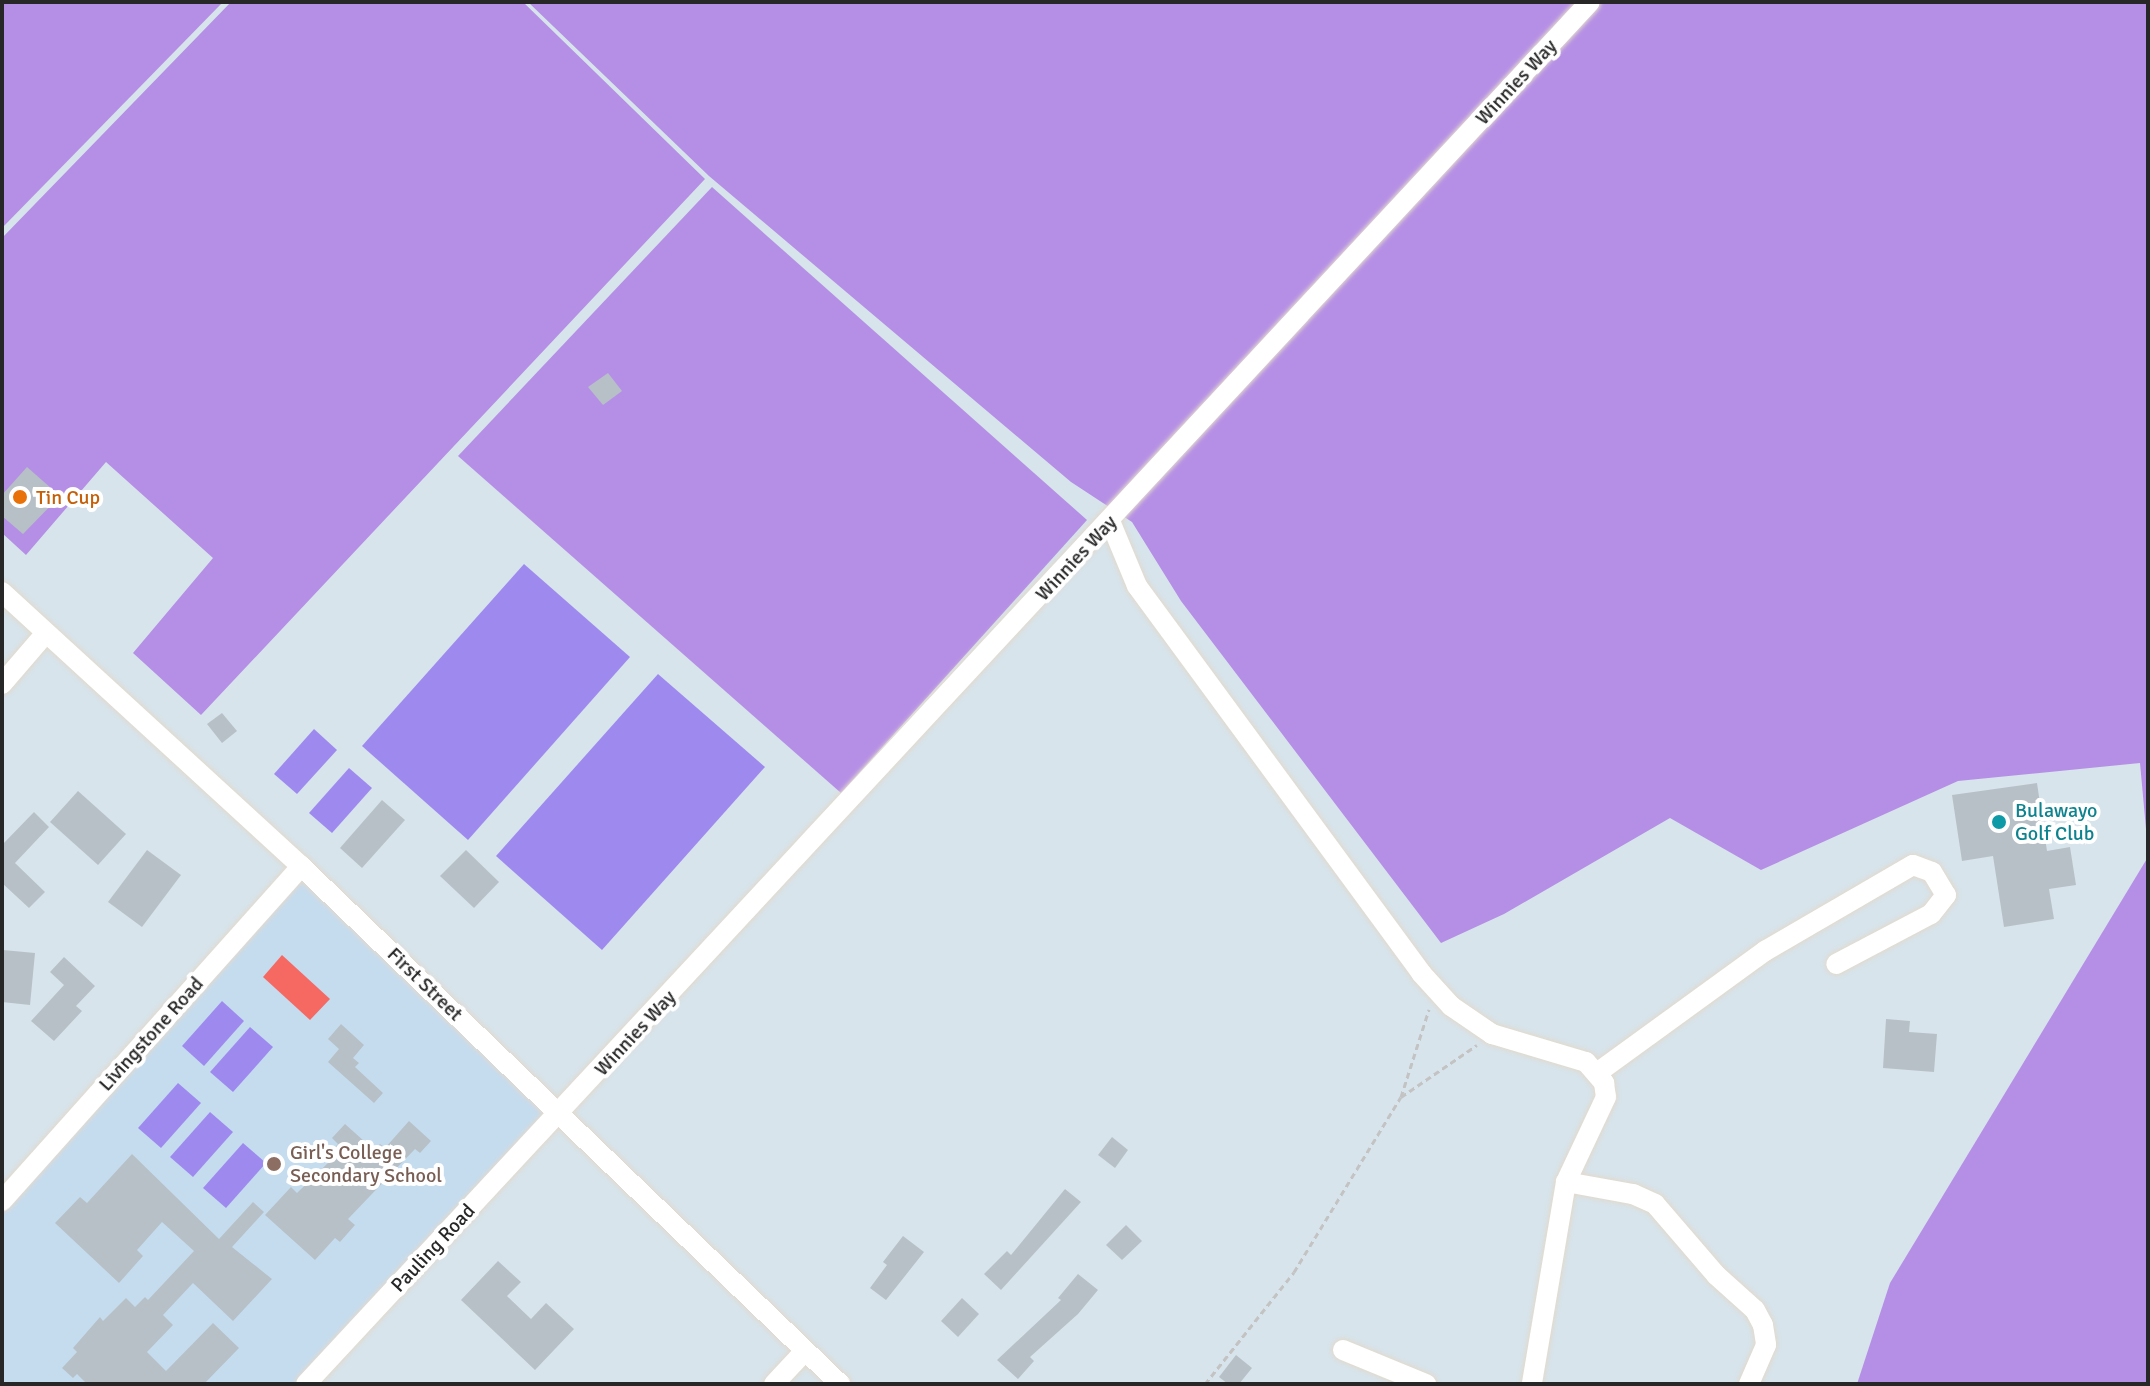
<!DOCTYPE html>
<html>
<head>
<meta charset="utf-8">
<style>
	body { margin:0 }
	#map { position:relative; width:2150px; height:1386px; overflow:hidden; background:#d7e4eb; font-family:Signika,sans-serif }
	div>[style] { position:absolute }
	.education>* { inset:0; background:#c5dcef }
	.green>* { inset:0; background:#b58fe6 }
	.pitch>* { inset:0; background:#9e8aef }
	.water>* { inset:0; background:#f66862 }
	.building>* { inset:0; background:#b7c0c6 }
	.path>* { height:3px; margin-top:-1.5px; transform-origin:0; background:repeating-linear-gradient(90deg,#c3c3c3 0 6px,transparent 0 10px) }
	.roads { filter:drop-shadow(0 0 2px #e2d9cd) drop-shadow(0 0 2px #e2d9cd) }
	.street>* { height:20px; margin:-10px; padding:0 10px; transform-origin:10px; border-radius:10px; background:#fff }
	.dots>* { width:22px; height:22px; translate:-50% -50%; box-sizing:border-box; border:4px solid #fff; border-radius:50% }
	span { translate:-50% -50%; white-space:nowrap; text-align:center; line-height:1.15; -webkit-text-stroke:8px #fff; paint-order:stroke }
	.street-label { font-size:20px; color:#272727 }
	.food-label { font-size:20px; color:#c56008 }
	.left { translate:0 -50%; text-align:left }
	.culture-label { font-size:20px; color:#0d838f }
	.education-label { font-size:20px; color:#785e54 }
	.frame { position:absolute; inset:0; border:4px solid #272727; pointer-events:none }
</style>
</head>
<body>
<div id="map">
	<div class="education">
		<div style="clip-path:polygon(301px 876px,548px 1114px,296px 1384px,2px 1384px,2px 1213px)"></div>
	</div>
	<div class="green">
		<div style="clip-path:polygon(2px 2px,223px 2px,2px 228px)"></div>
		<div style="clip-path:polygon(231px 2px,523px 2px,705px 179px,201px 715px,133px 653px,213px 558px,106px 462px,26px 555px,2px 533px,2px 238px)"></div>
		<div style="clip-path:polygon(528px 2px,2148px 2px,2148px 851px,2140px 763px,1958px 781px,1761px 870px,1670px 818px,1504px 914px,1441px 943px,1181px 601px,1132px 522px,1071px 482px,709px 176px)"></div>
		<div style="clip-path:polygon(712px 187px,1087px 520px,841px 793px,458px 456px)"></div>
		<div style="clip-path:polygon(2148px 857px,2148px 1384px,1857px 1384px,1890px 1283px)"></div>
	</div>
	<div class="pitch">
		<div style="clip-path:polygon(524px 564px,630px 657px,468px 840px,362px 746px)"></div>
		<div style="clip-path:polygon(658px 674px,765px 767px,602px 950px,496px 856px)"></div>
		<div style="clip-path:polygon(314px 729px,337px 750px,297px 794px,274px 774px)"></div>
		<div style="clip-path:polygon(349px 768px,372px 788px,332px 833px,309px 813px)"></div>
		<div style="clip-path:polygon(222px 1001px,244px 1021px,204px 1066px,182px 1046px)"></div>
		<div style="clip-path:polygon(250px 1027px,273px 1047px,233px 1092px,210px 1072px)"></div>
		<div style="clip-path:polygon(178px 1083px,201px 1103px,161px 1148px,138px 1128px)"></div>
		<div style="clip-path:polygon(210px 1112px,233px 1132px,193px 1177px,170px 1157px)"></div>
		<div style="clip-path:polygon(243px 1143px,266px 1163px,226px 1208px,203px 1188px)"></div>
	</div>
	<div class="water">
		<div style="clip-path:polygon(282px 955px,330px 999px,310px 1020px,263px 977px)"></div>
	</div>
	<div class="building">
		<div style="clip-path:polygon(608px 373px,622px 391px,603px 405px,588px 387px)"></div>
		<div style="clip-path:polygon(27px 467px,60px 496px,23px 534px,2px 516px,2px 495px)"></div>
		<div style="clip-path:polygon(222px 713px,237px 731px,222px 743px,207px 724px)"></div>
		<div style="clip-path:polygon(2037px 783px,2047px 851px,2070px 847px,2076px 885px,2049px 889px,2054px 919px,2004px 927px,1993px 856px,1962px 861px,1952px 795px)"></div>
		<div style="clip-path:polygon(78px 791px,126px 834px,98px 865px,50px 822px)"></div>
		<div style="clip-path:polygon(382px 800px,405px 820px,362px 868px,340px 848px)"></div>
		<div style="clip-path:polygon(34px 812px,49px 827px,15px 863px,45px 892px,29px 908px,2px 883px,2px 845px)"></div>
		<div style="clip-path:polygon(147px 850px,181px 875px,142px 927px,108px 902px)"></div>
		<div style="clip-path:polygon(466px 850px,499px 882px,474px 908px,440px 876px)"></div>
		<div style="clip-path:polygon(3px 950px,35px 953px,30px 1005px,2px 1002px)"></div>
		<div style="clip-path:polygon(64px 957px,95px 986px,76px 1006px,82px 1011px,54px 1041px,31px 1021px,64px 985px,50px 972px)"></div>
		<div style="clip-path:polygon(1886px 1019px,1910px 1021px,1909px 1032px,1937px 1034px,1934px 1072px,1883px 1068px)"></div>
		<div style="clip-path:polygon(341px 1024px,364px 1045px,353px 1058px,359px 1063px,355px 1067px,383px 1093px,374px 1103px,328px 1062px,339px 1049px,328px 1039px)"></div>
		<div style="clip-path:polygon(409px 1121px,431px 1141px,420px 1153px,415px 1149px,348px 1219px,355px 1225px,340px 1242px,335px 1238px,315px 1260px,265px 1215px,291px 1187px,297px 1193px,331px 1160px,327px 1156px,338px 1144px,332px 1138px,345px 1124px,374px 1150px,380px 1144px,385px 1148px)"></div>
		<div style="clip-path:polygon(1112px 1137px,1128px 1150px,1115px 1168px,1098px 1155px)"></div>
		<div style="clip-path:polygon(132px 1154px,219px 1239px,253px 1202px,264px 1212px,232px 1247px,272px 1279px,233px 1321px,193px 1283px,163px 1315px,173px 1325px,147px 1352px,166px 1371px,213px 1323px,239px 1348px,204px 1384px,87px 1384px,77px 1374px,73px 1378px,62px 1368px,77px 1352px,73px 1348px,100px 1317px,103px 1321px,126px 1298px,135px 1307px,145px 1297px,148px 1300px,194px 1251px,162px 1222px,137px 1250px,143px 1256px,119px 1283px,55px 1223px,80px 1197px,87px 1203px)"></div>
		<div style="clip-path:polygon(1065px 1189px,1081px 1202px,1001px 1290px,984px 1274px,1007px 1251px,1011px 1255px)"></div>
		<div style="clip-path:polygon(1126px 1225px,1142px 1241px,1122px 1260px,1106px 1245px)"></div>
		<div style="clip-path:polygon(903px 1236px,924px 1252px,886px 1300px,870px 1288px,887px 1265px,883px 1262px)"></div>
		<div style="clip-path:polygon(498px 1261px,521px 1282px,507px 1296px,531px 1319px,546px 1303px,574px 1329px,535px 1370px,461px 1300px)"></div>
		<div style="clip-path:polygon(1078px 1274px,1098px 1290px,1078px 1314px,1030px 1357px,1034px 1361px,1018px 1379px,997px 1360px,1061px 1300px,1058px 1298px)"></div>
		<div style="clip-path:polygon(962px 1298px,979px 1314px,958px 1337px,941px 1321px)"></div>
		<div style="clip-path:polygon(1236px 1355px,1252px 1368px,1239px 1384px,1228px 1384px,1219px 1377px)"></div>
	</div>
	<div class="path">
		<div style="left:1401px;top:1097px;width:92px;rotate:-72.3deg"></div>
		<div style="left:1205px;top:1384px;width:143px;rotate:-51.5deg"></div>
		<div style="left:1294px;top:1272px;width:205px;rotate:-58.6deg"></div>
		<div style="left:1401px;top:1097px;width:92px;rotate:-34.4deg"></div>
	</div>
	<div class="roads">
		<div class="street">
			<div style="left:1110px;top:521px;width:70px;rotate:67.4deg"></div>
			<div style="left:1137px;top:586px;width:480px;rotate:53.7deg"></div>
			<div style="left:1421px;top:973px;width:45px;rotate:47.7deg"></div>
			<div style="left:1451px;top:1006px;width:50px;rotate:34.3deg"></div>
			<div style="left:1492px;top:1034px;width:98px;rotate:16.6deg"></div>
			<div style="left:1586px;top:1062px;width:28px;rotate:49deg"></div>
			<div style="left:1604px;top:1083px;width:14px;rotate:82deg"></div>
			<div style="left:1606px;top:1097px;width:94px;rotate:115.2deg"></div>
			<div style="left:1566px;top:1182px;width:205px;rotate:99.6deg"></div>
			<div style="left:2px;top:592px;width:406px;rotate:42.5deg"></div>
			<div style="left:301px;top:866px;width:748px;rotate:43.86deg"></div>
			<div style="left:2px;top:684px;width:66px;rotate:-49.3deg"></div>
			<div style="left:1597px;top:1073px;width:208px;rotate:-36deg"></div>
			<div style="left:1765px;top:951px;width:171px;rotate:-30.2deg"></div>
			<div style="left:1913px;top:865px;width:20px;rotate:20deg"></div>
			<div style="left:1932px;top:872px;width:27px;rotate:59deg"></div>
			<div style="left:1946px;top:895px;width:24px;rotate:128deg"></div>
			<div style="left:1931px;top:914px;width:107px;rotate:152.2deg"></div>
			<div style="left:1566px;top:1182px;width:68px;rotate:10.2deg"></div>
			<div style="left:1633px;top:1194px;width:24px;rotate:24deg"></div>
			<div style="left:1655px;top:1204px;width:94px;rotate:49.3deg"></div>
			<div style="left:1716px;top:1275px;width:52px;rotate:41.9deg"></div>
			<div style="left:1755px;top:1310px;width:17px;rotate:62deg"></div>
			<div style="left:1763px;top:1325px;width:20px;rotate:81deg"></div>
			<div style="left:1766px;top:1345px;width:43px;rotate:113.6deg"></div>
			<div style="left:2px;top:1201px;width:449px;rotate:-48.2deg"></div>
			<div style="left:1343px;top:1350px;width:90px;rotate:22.3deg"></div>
			<div style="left:306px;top:1384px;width:1886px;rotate:-47.11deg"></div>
			<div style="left:774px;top:1384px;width:45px;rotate:-46.8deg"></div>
		</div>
	</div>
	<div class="dots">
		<div style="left:20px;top:497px;background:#e8710a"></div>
		<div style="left:1999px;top:822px;background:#0f9aa8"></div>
		<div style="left:274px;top:1164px;background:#8d6e63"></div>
	</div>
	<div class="street-label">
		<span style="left:1516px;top:82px;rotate:-47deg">Winnies Way</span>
		<span style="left:1076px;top:558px;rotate:-47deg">Winnies Way</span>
		<span style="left:425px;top:984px;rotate:44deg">First Street</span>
		<span style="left:635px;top:1033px;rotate:-47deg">Winnies Way</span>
		<span style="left:151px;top:1034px;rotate:-48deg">Livingstone Road</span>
		<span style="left:433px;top:1248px;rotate:-47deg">Pauling Road</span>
	</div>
	<div class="food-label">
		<span class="left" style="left:36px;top:497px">Tin Cup</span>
	</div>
	<div class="culture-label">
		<span class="left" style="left:2015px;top:822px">Bulawayo<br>Golf Club</span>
	</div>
	<div class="education-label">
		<span class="left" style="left:290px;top:1164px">Girl's College<br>Secondary School</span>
	</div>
	<div class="frame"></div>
</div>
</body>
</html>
